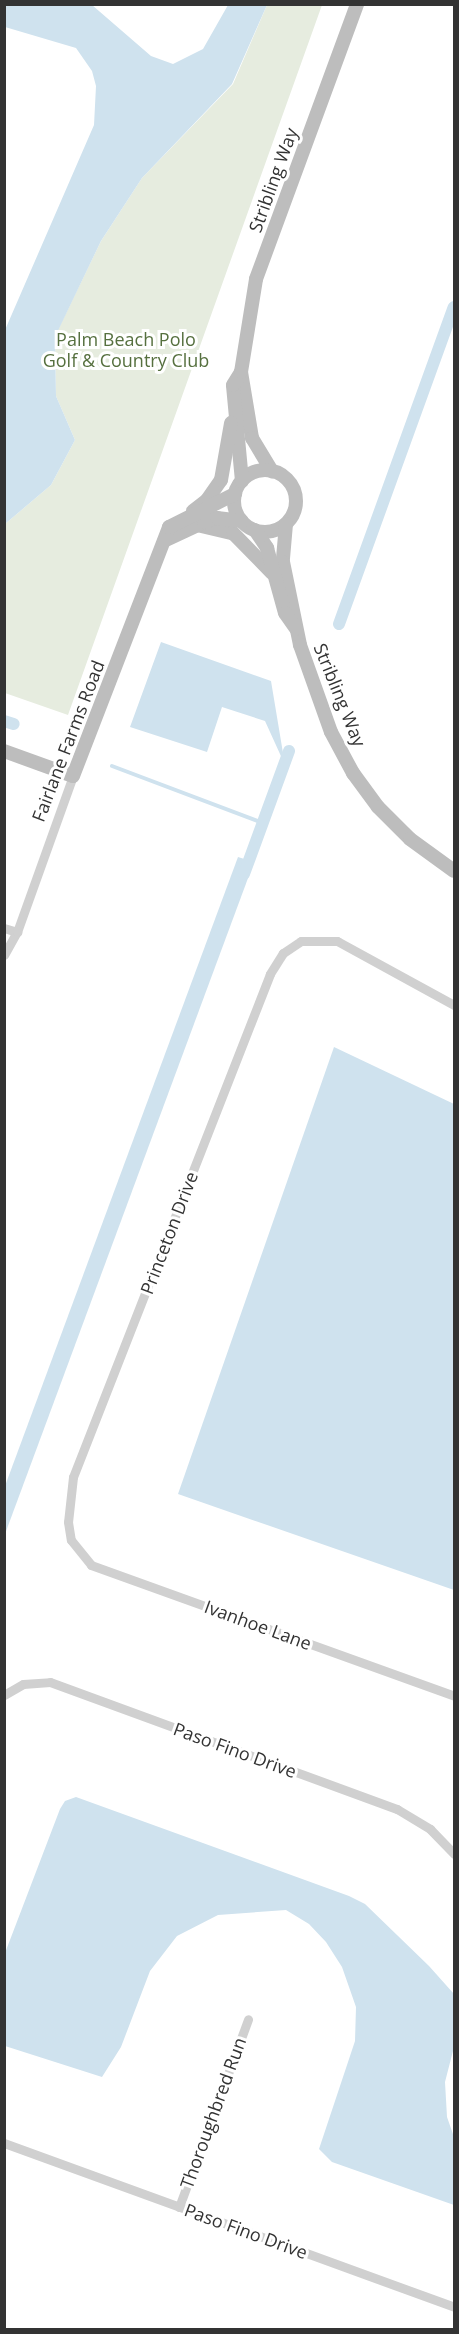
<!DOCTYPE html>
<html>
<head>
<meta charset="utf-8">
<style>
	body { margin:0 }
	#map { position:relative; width:459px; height:2334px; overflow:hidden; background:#fff; font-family:"Open Sans",sans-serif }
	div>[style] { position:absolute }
	.green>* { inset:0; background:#e6ecdf }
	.water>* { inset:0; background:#cfe2ee }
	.stream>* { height:4px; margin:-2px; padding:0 2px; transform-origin:2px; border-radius:2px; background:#cfe2ee }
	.canal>* { height:12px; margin:-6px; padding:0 6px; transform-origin:6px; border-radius:6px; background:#cfe2ee }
	.street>* { height:9px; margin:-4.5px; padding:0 4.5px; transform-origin:4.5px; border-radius:4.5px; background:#d0d0d0 }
	.secondary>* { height:14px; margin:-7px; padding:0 7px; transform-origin:7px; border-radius:7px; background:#bdbdbd }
	.secondary>.ring { margin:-7px; padding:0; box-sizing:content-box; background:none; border:14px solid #bdbdbd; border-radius:50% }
	span { translate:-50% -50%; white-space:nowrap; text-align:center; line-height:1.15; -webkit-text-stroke:6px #fff; paint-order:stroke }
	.street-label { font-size:18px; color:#333 }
	.park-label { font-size:18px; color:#56703f }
	.frame { position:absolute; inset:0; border:6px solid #333; pointer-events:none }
</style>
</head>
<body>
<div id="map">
	<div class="green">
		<div style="clip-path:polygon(267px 5px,322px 5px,68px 715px,5px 693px,5px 524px,51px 485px,75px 440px,56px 396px,55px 336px,101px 241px,142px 178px,233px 84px)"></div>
	</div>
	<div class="water">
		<div style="clip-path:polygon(5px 4px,92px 5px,151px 56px,173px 64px,203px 49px,228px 5px,267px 5px,232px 84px,142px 178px,101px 241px,55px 337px,56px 396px,75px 440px,51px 485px,5px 524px,5px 330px,94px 125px,96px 86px,92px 71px,76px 48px,5px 27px)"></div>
		<div style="clip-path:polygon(161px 642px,271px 681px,285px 765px,265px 721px,222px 707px,207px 752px,130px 727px)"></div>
		<div style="clip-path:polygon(238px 857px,254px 862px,5px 1534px,5px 1486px)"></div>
		<div style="clip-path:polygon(334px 1047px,454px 1104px,454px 1590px,178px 1494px)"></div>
		<div style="clip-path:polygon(76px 1797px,349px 1896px,365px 1904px,429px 1966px,454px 1994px,454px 2047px,445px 2082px,447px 2117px,454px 2137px,454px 2205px,332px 2162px,319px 2149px,355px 2041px,356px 2007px,342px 1967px,326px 1942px,309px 1924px,286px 1910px,218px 1915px,177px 1936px,150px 1971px,121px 2047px,102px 2077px,5px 2046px,5px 1953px,60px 1809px,65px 1801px)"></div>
	</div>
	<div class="stream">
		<div style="left:112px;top:766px;width:161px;rotate:20.7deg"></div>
	</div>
	<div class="canal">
		<div style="left:339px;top:624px;width:337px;rotate:-70.1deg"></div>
		<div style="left:4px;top:721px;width:10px;rotate:17deg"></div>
		<div style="left:244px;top:874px;width:131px;rotate:-69.9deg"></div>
	</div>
	<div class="street">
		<div style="left:4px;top:928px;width:14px;rotate:17deg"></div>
		<div style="left:4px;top:955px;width:26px;rotate:-61deg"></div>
		<div style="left:17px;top:932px;width:166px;rotate:-70.3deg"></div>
		<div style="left:454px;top:1005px;width:133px;rotate:-151.3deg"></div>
		<div style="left:337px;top:941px;width:36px;rotate:180deg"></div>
		<div style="left:301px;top:941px;width:22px;rotate:146deg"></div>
		<div style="left:283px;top:953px;width:25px;rotate:122deg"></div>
		<div style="left:270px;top:974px;width:540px;rotate:111.39deg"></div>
		<div style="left:73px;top:1477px;width:45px;rotate:96.3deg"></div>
		<div style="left:68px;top:1522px;width:18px;rotate:81deg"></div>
		<div style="left:71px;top:1540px;width:32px;rotate:51deg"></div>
		<div style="left:91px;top:1565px;width:386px;rotate:19.8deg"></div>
		<div style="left:4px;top:1695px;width:22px;rotate:-30deg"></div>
		<div style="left:23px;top:1684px;width:27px;rotate:-4deg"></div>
		<div style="left:50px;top:1682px;width:370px;rotate:20.1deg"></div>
		<div style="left:397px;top:1809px;width:39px;rotate:31deg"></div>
		<div style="left:430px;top:1829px;width:35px;rotate:46deg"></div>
		<div style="left:4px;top:2143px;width:479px;rotate:20deg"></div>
		<div style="left:179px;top:2207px;width:200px;rotate:-69.8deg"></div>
	</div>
	<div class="secondary">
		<div style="left:241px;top:372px;width:67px;rotate:80.5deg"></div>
		<div style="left:252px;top:438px;width:39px;rotate:59deg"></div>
		<div class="ring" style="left:234px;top:470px;width:48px;height:48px"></div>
		<div style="left:242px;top:481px;width:96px;rotate:-95.4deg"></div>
		<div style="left:233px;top:385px;width:15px;rotate:-58deg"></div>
		<div style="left:241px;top:372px;width:94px;rotate:-80.8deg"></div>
		<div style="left:256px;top:279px;width:293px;rotate:-69.8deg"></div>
		<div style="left:193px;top:511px;width:18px;rotate:-38deg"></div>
		<div style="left:207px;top:500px;width:24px;rotate:-55deg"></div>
		<div style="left:221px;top:480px;width:58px;rotate:-80deg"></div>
		<div style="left:286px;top:524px;width:38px;rotate:95deg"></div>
		<div style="left:283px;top:562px;width:85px;rotate:78.4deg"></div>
		<div style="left:300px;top:645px;width:92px;rotate:70.4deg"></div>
		<div style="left:331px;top:732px;width:47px;rotate:61.8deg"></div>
		<div style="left:353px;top:773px;width:42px;rotate:53.7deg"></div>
		<div style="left:378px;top:807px;width:45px;rotate:45deg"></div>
		<div style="left:410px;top:839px;width:54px;rotate:36deg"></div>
		<div style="left:197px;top:525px;width:37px;rotate:13deg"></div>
		<div style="left:233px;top:533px;width:56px;rotate:45.7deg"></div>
		<div style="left:255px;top:530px;width:22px;rotate:56deg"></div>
		<div style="left:267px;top:548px;width:67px;rotate:74.5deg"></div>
		<div style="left:285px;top:613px;width:19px;rotate:55deg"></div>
		<div style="left:166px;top:540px;width:42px;rotate:-25.3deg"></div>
		<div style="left:204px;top:522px;width:14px;rotate:-17deg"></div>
		<div style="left:217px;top:518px;width:25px;rotate:7deg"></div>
		<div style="left:4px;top:751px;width:73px;rotate:19.9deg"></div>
		<div style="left:73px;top:776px;width:267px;rotate:-68.9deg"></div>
		<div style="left:169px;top:527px;width:74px;rotate:-26.6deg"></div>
	</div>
	<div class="street-label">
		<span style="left:273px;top:180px;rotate:-70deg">Stribling Way</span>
		<span style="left:340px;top:695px;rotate:68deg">Stribling Way</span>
		<span style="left:68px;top:741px;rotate:-69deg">Fairlane Farms Road</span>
		<span style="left:169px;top:1233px;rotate:-69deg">Princeton Drive</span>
		<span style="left:258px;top:1625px;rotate:20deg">Ivanhoe Lane</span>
		<span style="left:235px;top:1750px;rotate:20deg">Paso Fino Drive</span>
		<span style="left:213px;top:2113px;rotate:-70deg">Thoroughbred Run</span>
		<span style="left:246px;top:2231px;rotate:20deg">Paso Fino Drive</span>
	</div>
	<div class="park-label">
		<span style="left:126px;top:350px">Palm Beach Polo<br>Golf &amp; Country Club</span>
	</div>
	<div class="frame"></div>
</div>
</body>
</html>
